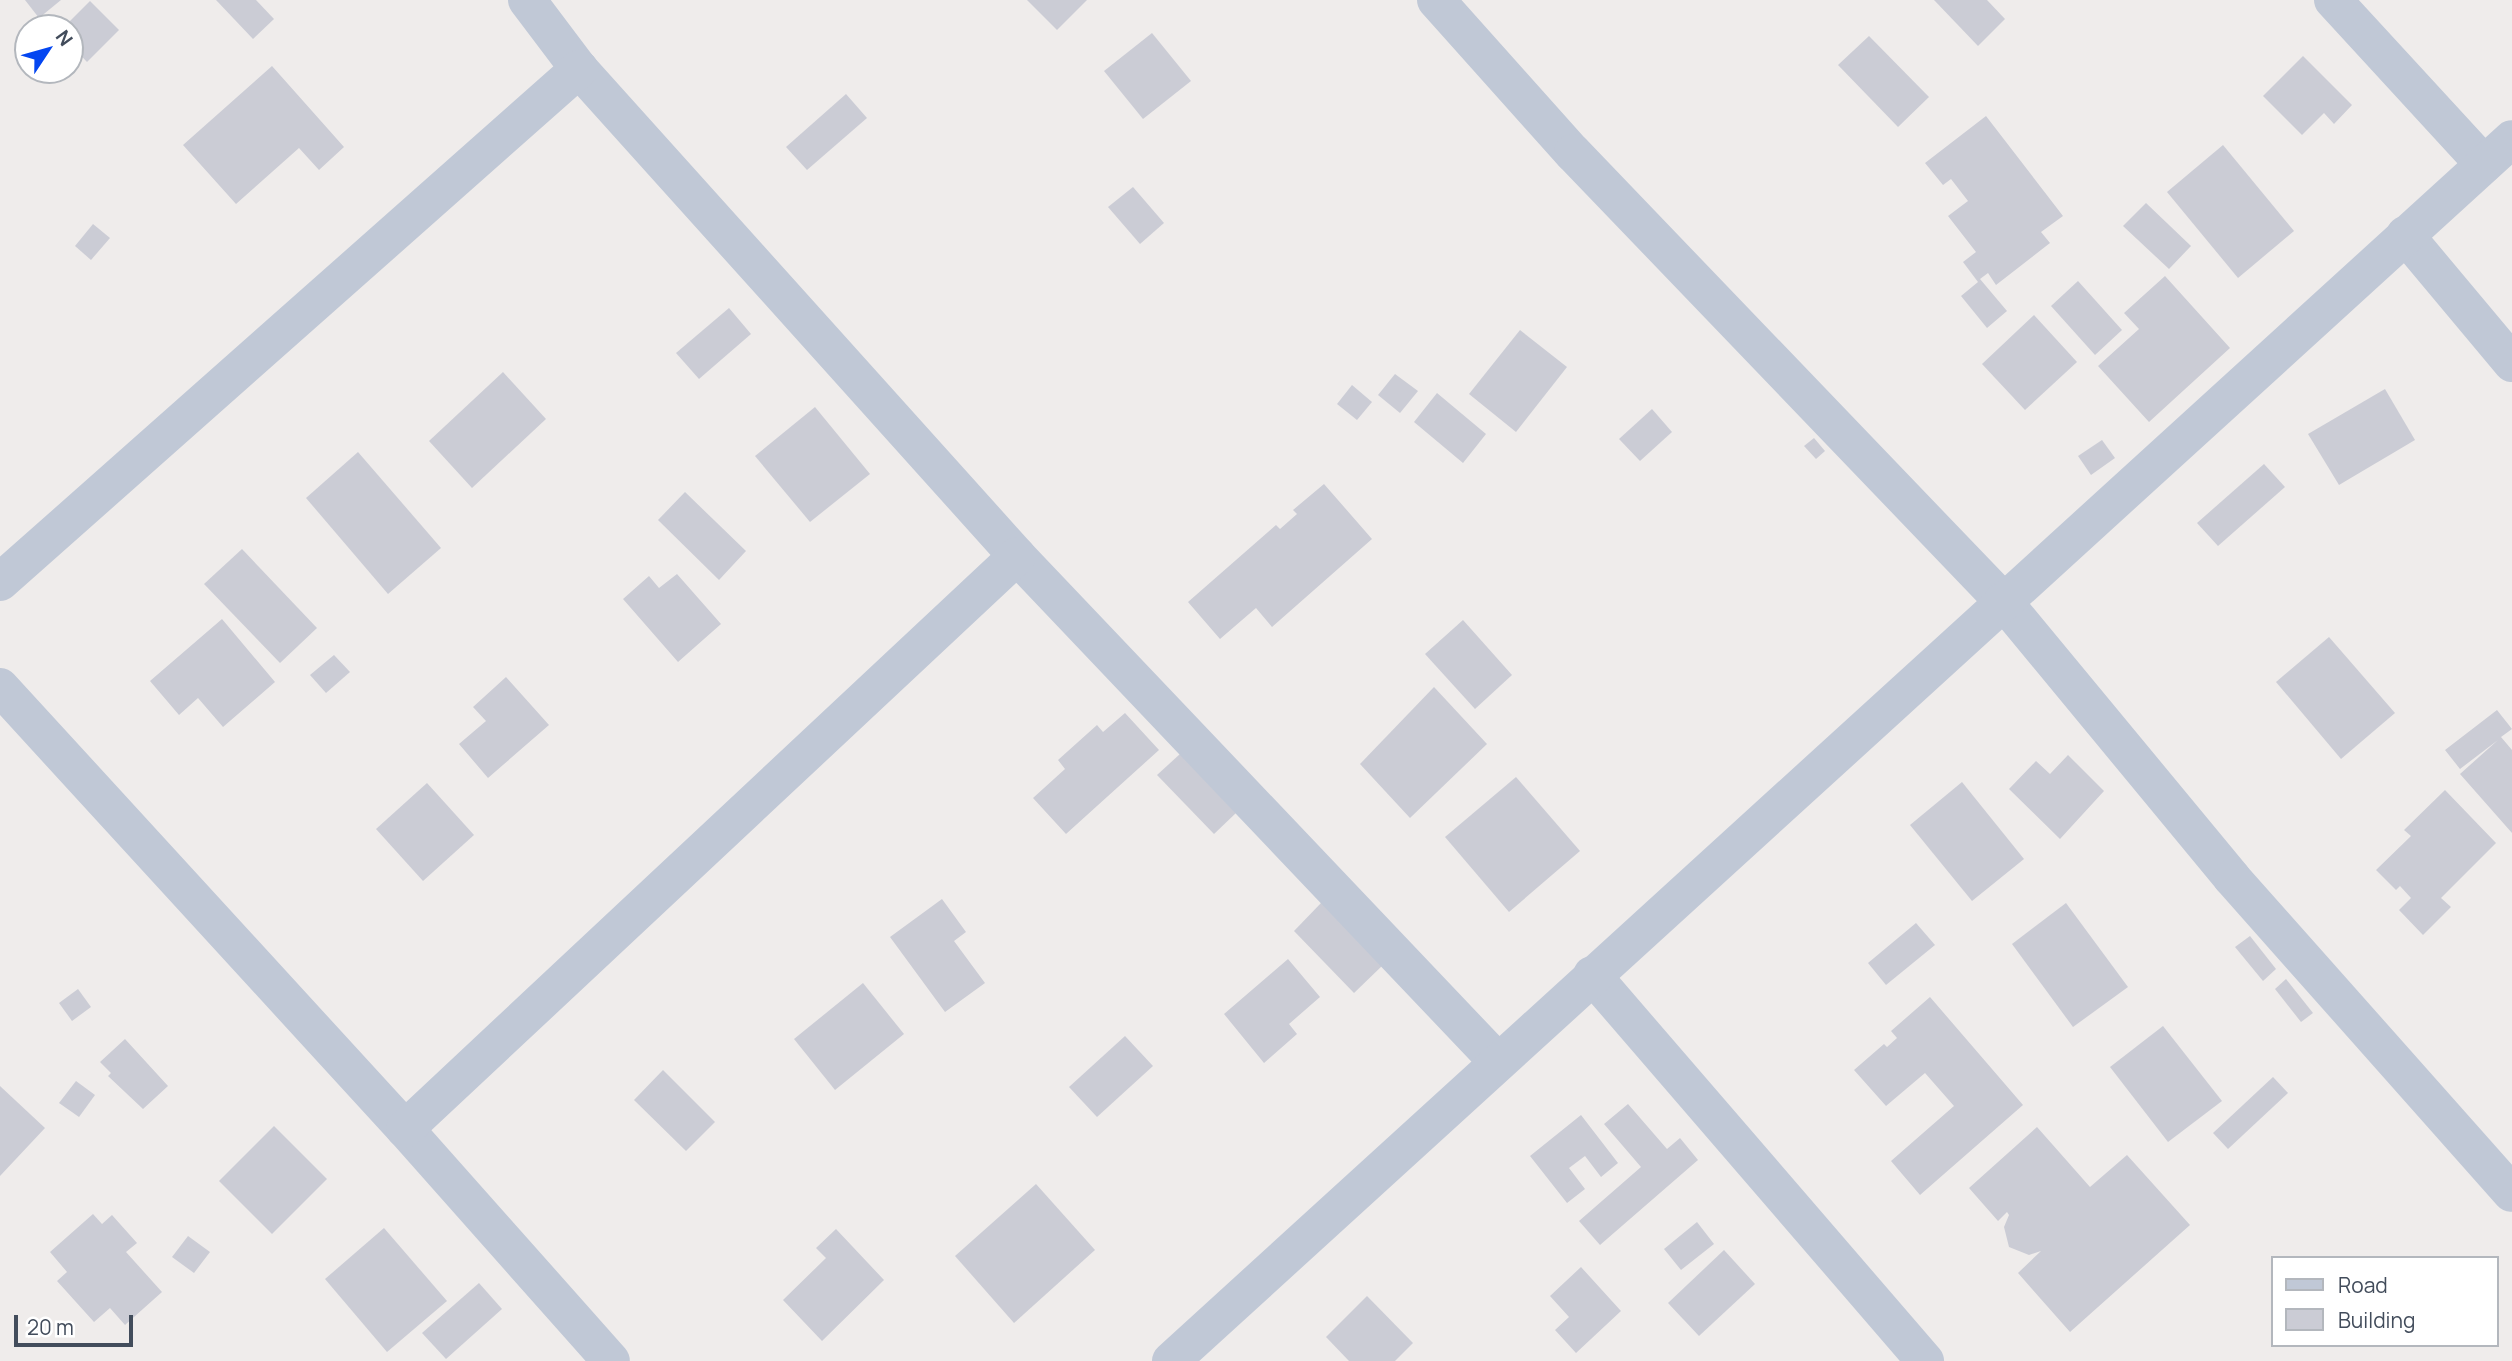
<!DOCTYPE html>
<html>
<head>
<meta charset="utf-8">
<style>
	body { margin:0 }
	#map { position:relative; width:2512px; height:1361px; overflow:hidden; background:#efeceb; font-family:Manrope,sans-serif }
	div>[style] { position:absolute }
	.building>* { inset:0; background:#cbccd5 }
	.minor>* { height:38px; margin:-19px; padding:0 19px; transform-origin:19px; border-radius:19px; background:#c0c8d6 }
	span { translate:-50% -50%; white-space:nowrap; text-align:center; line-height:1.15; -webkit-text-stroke:5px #fff; paint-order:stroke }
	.legend { position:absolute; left:2271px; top:1256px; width:228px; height:91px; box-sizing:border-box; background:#fff; border:2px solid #b3b7bd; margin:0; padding:9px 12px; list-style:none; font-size:21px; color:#424c5b }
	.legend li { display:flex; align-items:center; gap:14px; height:35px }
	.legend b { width:35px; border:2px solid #b3b7bd }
	.north { position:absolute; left:14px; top:14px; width:70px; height:70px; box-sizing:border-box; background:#fff; border:2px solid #b3b7bd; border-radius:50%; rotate:54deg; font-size:19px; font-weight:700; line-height:28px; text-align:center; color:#424c5b }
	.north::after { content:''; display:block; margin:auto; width:24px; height:32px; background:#0446f1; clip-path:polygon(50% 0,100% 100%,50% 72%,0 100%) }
	.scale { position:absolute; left:14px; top:1315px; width:119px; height:32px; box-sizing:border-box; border:4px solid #424c5b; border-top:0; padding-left:9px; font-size:21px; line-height:24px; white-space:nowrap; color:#424c5b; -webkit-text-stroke:5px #fff; paint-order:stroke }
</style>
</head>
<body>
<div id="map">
	<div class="building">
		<div style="clip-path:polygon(25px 0,61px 0,39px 18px)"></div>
		<div style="clip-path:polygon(216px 0,256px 0,274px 19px,253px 39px)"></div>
		<div style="clip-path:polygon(1027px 0,1087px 0,1057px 30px)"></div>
		<div style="clip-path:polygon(1934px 0,1987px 0,2005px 19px,1978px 46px)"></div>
		<div style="clip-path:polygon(90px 1px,119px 30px,87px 62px,70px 44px,70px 28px,63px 28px)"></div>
		<div style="clip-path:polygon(1152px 33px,1191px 81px,1143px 119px,1104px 71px)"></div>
		<div style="clip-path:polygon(1869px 36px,1929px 97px,1898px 127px,1838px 65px)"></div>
		<div style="clip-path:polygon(2303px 56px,2352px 105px,2334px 124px,2324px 113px,2302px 135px,2263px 96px)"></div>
		<div style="clip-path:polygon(272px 66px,344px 147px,319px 170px,299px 148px,236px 204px,183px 145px)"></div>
		<div style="clip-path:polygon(846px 94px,867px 118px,807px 170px,786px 147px)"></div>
		<div style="clip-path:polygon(1986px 116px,2063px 216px,2041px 232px,2050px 243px,1996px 285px,1988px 273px,1980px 279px,2007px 311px,1987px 328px,1961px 296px,1978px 282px,1963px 262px,1976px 252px,1948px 216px,1968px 201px,1951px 179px,1943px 185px,1925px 163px)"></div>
		<div style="clip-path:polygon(2223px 145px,2294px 231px,2238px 278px,2167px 192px)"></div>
		<div style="clip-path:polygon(1133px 187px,1164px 223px,1140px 244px,1108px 207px)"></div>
		<div style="clip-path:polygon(2146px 203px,2191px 246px,2169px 269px,2123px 226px)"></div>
		<div style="clip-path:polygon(93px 224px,110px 238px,91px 260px,75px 246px)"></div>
		<div style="clip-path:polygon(2165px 276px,2230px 348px,2149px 422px,2098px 366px,2139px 329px,2124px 313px)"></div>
		<div style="clip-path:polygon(2078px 281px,2122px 330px,2095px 355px,2051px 306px)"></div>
		<div style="clip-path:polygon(729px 308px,751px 334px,699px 379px,676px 353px)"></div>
		<div style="clip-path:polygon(2034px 315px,2077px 362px,2025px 410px,1982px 364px)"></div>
		<div style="clip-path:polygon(1520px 330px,1567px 367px,1516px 432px,1469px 394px)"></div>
		<div style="clip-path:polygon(503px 372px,546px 419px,472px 488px,429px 441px)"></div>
		<div style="clip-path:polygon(1395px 374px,1418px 391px,1400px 413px,1378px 395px)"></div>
		<div style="clip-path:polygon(1352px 385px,1372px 402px,1357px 420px,1337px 404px)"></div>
		<div style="clip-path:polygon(2385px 389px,2415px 440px,2339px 485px,2308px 434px)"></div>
		<div style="clip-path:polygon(1437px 393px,1486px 434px,1463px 463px,1414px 422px)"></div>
		<div style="clip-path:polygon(815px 407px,870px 474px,810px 522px,755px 456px)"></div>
		<div style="clip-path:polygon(1652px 409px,1672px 432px,1640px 461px,1619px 439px)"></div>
		<div style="clip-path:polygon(1814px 438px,1825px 451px,1816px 459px,1804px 446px)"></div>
		<div style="clip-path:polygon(2102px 440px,2115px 458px,2091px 475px,2078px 456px)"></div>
		<div style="clip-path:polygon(358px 452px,441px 548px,388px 594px,306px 498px)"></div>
		<div style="clip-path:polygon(2264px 464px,2285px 487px,2218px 546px,2197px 523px)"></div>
		<div style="clip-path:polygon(1324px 484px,1372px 539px,1272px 627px,1256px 608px,1220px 639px,1188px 602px,1276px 525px,1280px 529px,1297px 514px,1293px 510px)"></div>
		<div style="clip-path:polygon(685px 492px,746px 551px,719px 580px,658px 520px)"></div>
		<div style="clip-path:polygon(242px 549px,317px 628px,280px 663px,204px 584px)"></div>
		<div style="clip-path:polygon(677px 574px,721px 624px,678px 662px,623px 599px,649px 576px,659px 588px)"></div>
		<div style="clip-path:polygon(222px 619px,275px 682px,223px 727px,198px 698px,179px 715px,150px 681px)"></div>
		<div style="clip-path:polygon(1463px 620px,1512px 675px,1475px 709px,1425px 654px)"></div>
		<div style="clip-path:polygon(2329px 637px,2395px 713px,2341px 759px,2276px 682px)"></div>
		<div style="clip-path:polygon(334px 655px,350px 672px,326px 693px,310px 675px)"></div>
		<div style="clip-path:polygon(506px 677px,549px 725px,488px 778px,459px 744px,486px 721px,473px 707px)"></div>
		<div style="clip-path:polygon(1434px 687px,1487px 744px,1410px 818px,1360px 764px)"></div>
		<div style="clip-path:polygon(2497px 710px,2512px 729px,2501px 737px,2512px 750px,2512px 833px,2460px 774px,2498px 740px,2460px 769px,2445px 750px)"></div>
		<div style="clip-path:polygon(1125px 713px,1159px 750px,1066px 834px,1033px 798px,1065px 769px,1058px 760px,1097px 725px,1103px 732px)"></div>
		<div style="clip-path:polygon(1180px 754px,1236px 813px,1214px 834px,1157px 775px)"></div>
		<div style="clip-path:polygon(2068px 755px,2104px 791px,2060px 839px,2009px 789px,2036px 761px,2050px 774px)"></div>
		<div style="clip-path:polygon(1516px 777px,1580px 851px,1509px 912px,1445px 837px)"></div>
		<div style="clip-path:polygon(1962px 782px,2024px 859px,1972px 901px,1910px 825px)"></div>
		<div style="clip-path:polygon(427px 783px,474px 835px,423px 881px,376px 829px)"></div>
		<div style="clip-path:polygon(2445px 790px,2496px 843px,2441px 898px,2451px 907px,2423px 935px,2399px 910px,2411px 898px,2400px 886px,2396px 890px,2376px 870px,2411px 836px,2404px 830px)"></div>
		<div style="clip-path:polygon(942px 899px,966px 932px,954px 941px,985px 983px,945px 1012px,890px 937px)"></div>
		<div style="clip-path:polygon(1322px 902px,1383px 965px,1354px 993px,1294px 931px)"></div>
		<div style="clip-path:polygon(2066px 903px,2128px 987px,2073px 1027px,2012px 944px)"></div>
		<div style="clip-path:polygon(1916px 923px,1935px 945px,1886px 985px,1868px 963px)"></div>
		<div style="clip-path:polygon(2250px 936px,2276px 969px,2263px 981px,2235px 947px)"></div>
		<div style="clip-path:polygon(1288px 959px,1320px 997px,1289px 1024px,1297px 1034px,1264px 1063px,1224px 1014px)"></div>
		<div style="clip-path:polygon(2286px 979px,2313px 1013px,2301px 1022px,2275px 989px)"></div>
		<div style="clip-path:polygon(863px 983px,904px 1034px,835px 1090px,794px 1039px)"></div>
		<div style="clip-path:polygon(78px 989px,91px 1007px,72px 1021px,59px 1003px)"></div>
		<div style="clip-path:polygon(1930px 997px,2023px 1105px,1920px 1195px,1891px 1161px,1954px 1106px,1925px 1073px,1886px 1106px,1854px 1070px,1884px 1044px,1887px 1047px,1897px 1038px,1891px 1031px)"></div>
		<div style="clip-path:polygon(2163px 1026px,2222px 1101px,2168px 1142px,2110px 1067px)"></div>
		<div style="clip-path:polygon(1125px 1036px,1153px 1066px,1097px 1117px,1069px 1087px)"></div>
		<div style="clip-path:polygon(125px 1039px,168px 1086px,143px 1109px,108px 1076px,111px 1073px,100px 1062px)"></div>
		<div style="clip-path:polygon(663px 1070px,715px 1122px,686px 1151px,634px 1100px)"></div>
		<div style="clip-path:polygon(2273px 1077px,2288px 1093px,2228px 1149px,2213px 1133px)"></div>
		<div style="clip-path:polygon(76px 1081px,95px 1095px,79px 1117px,59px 1103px)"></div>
		<div style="clip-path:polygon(0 1086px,45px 1128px,0 1176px)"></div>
		<div style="clip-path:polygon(1628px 1104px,1667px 1149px,1680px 1138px,1698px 1160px,1600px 1245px,1579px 1221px,1641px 1167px,1604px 1124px)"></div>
		<div style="clip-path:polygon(1581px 1115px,1618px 1163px,1601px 1177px,1585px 1156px,1569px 1168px,1585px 1189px,1567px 1203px,1530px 1156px)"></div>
		<div style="clip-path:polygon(274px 1126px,327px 1179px,272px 1234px,219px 1181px)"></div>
		<div style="clip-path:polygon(2037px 1127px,2090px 1187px,2127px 1155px,2190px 1225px,2070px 1332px,2018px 1273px,2041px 1251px,2029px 1255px,2009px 1247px,2004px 1227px,2009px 1215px,2007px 1212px,1998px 1221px,1969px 1188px)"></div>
		<div style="clip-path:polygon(1036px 1184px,1095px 1250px,1014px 1323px,955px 1256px)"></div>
		<div style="clip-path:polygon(93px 1214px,102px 1224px,112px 1215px,137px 1243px,126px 1252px,162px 1292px,125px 1325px,110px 1308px,94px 1322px,57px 1281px,67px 1272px,50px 1252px)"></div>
		<div style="clip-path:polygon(1697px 1222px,1714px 1244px,1681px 1270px,1664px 1249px)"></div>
		<div style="clip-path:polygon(384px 1228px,447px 1301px,387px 1352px,325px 1279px)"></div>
		<div style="clip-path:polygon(836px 1229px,884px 1280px,822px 1341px,783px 1300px,826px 1258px,816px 1248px)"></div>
		<div style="clip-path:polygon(188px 1236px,210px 1252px,194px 1273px,172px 1257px)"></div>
		<div style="clip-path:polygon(1724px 1250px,1755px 1284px,1699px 1336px,1668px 1303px)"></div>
		<div style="clip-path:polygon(1581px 1267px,1621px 1311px,1576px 1353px,1555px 1330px,1569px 1317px,1550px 1296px)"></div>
		<div style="clip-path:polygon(479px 1283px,502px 1309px,446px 1359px,422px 1333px)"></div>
		<div style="clip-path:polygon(1367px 1296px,1413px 1343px,1395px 1361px,1349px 1361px,1326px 1337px)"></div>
	</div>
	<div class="minor">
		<div style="left:527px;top:0;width:86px;rotate:53deg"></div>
		<div style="left:579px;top:69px;width:655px;rotate:48.03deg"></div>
		<div style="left:1017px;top:556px;width:697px;rotate:46.45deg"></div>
		<div style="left:1436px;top:0;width:205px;rotate:48.2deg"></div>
		<div style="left:1573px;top:153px;width:621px;rotate:46.17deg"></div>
		<div style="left:2003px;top:601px;width:359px;rotate:50.4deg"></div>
		<div style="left:2232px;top:878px;width:421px;rotate:48.4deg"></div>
		<div style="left:2333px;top:0;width:223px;rotate:47.4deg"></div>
		<div style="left:2405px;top:235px;width:167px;rotate:50.1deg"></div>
		<div style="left:0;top:582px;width:774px;rotate:-41.54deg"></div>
		<div style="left:0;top:687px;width:599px;rotate:47.5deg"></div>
		<div style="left:405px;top:1129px;width:310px;rotate:48.4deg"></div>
		<div style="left:1592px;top:975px;width:510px;rotate:49.22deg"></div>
		<div style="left:405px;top:1129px;width:838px;rotate:-43.11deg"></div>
		<div style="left:1171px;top:1361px;width:1814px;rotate:-42.34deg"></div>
	</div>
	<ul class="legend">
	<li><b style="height:9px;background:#c0c8d6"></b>Road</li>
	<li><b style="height:19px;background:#cbccd5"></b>Building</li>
	</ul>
	<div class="north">N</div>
	<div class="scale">20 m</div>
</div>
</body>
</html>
